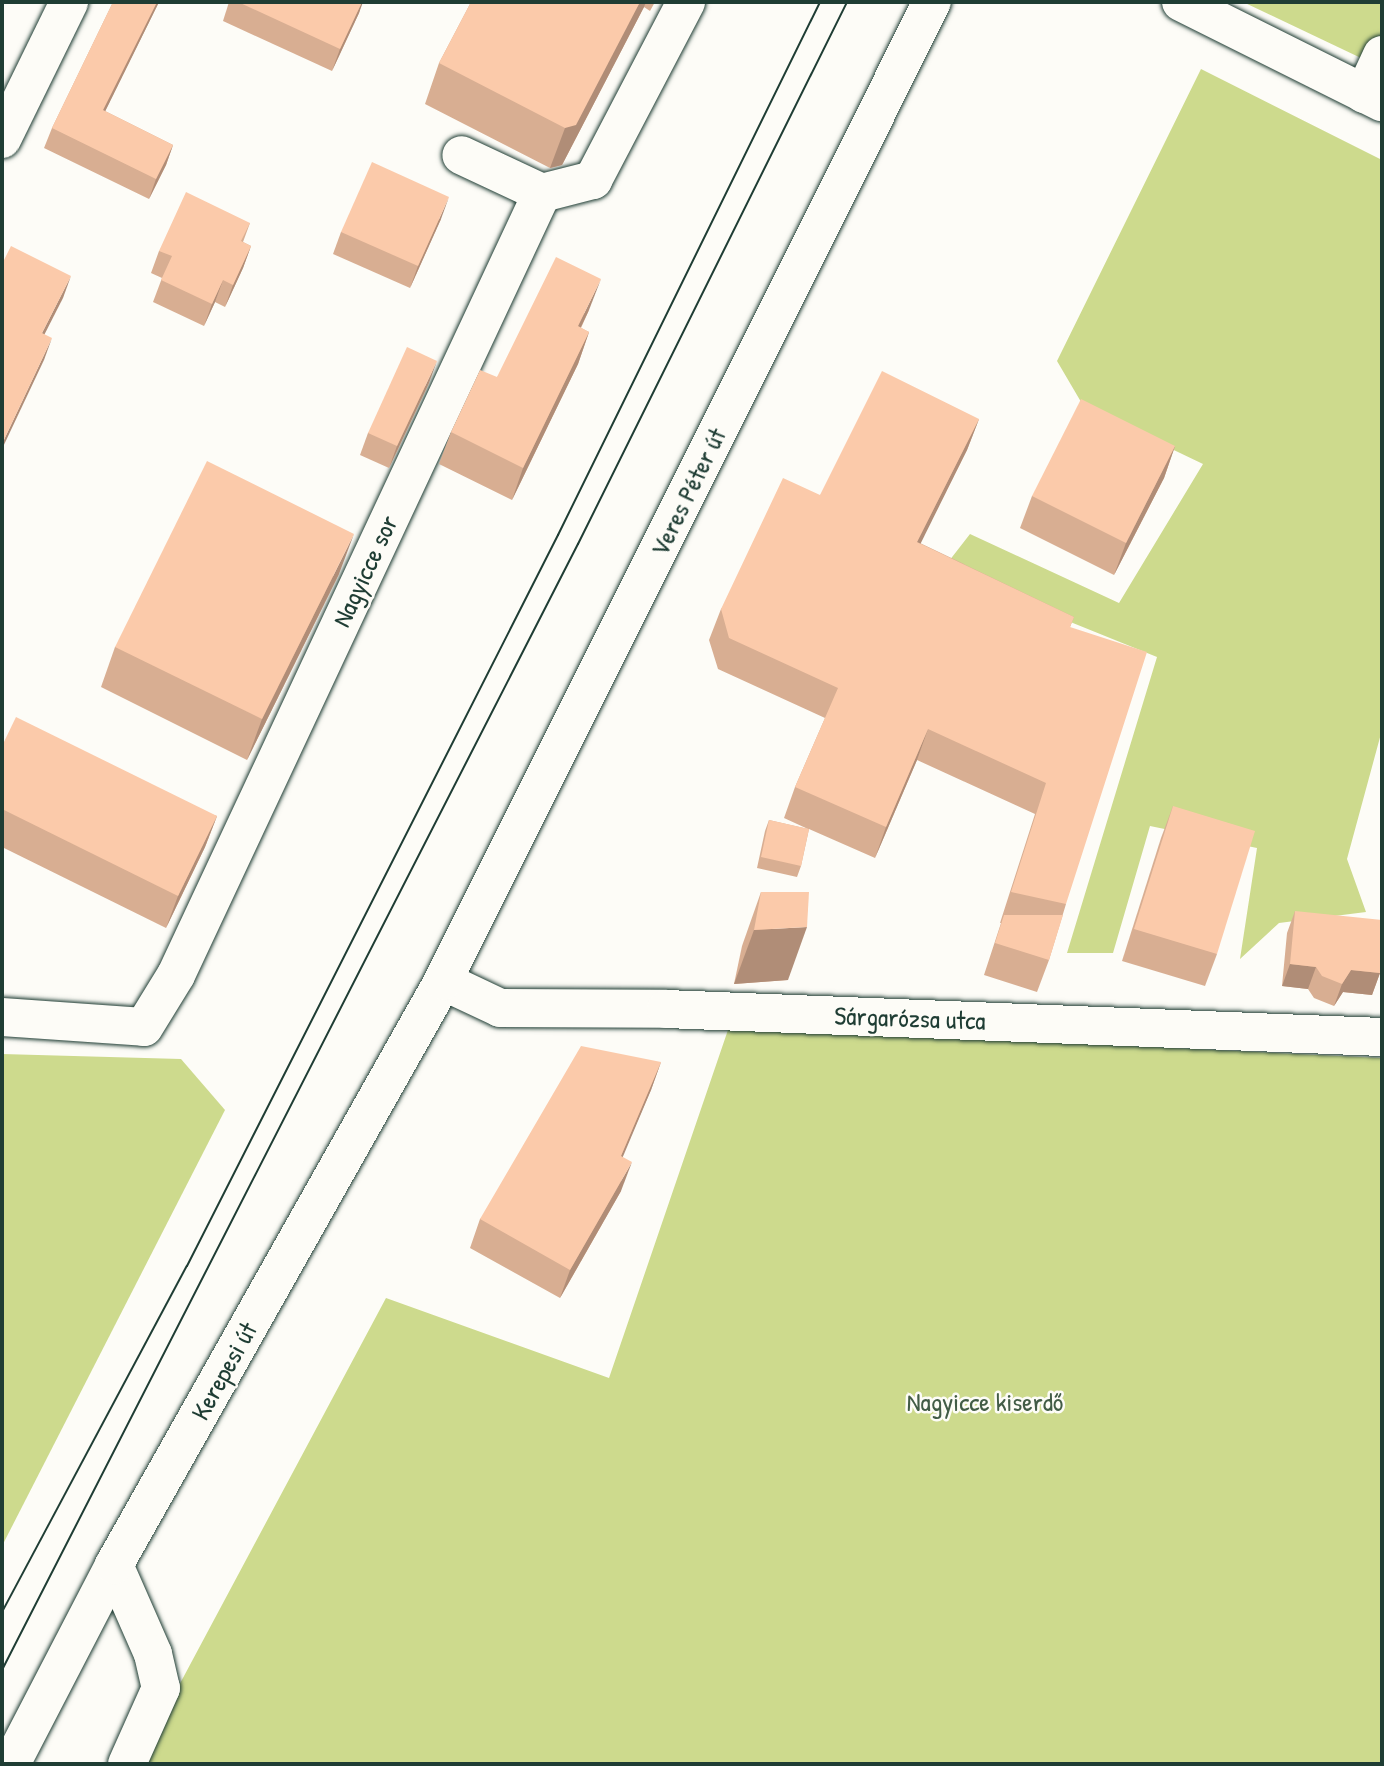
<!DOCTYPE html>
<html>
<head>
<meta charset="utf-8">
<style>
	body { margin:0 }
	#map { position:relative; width:1384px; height:1766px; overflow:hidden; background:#fdfcf7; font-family:"Patrick Hand",sans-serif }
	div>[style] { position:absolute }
	.green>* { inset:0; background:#cdda8d }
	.roads { filter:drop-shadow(0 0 2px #1f3d34) drop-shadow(0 0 2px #1f3d34) }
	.minor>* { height:38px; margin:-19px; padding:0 19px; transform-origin:19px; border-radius:19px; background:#fdfcf7 }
	.major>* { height:38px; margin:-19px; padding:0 19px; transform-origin:19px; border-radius:19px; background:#fdfcf7 }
	.tram>* { height:2px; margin:-1px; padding:0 1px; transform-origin:1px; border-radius:1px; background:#1f3d34 }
	.wall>* { inset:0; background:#d8ae92 }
	.shaded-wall>* { inset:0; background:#b08d77 }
	.building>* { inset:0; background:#fbcaaa }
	span { translate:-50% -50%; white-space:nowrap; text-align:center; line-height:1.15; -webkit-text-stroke:5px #fdfcf7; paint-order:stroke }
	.street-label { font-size:26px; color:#1f3d34 }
	.park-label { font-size:26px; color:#425c46 }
	.frame { position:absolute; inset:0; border:4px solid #1f3d34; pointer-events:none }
</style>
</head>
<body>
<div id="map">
	<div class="green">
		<div style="clip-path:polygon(1243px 2px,1382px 3px,1382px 68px)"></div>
		<div style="clip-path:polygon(1201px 69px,1382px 160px,1382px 730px,1347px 859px,1366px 912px,1279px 923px,1240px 959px,1257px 848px,1150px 826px,1113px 953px,1067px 953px,1157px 657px,942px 570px,970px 534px,1119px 603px,1203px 464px,1084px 407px,1057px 361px)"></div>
		<div style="clip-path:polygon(729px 1027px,1382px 1058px,1382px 1764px,137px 1764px,386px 1298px,609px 1378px)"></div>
		<div style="clip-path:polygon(2px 1054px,181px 1059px,225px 1110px,2px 1546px)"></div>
	</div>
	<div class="roads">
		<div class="minor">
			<div style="left:1181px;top:2px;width:225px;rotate:26.5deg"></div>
			<div style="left:1364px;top:94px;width:43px;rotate:-65.2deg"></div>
			<div style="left:2px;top:139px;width:153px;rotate:-63.9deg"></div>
			<div style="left:542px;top:193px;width:53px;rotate:-14.3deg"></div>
			<div style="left:593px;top:180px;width:201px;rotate:-62.4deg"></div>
			<div style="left:443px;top:981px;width:63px;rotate:25.3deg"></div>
			<div style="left:500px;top:1008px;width:166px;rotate:0.3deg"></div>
			<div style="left:666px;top:1009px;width:717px;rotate:2.24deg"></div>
			<div style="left:2px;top:1017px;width:142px;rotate:4deg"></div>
			<div style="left:144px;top:1027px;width:61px;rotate:-58.4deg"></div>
			<div style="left:176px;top:975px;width:863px;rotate:-64.92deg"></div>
			<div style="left:542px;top:193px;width:89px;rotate:-154.9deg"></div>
			<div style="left:114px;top:1565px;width:97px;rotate:66.3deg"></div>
			<div style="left:153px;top:1654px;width:35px;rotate:77deg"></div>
			<div style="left:161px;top:1688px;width:83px;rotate:114.1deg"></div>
		</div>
		<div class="major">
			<div style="left:11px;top:1764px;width:224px;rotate:-62.6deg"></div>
			<div style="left:114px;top:1565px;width:670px;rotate:-60.6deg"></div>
			<div style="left:443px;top:981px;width:1094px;rotate:-63.46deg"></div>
		</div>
	</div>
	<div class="tram">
		<div style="left:2px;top:1612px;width:392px;rotate:-61.9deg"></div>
		<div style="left:187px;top:1266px;width:820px;rotate:-63.09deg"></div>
		<div style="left:558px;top:535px;width:594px;rotate:-63.82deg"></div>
		<div style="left:2px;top:1670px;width:1265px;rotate:-62.91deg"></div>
		<div style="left:578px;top:544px;width:605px;rotate:-63.6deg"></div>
	</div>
	<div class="wall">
		<div style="clip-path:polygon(113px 2px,159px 2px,105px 111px,173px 145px,166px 165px,149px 199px,44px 148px,52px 128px)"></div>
		<div style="clip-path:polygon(229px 2px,362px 2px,359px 13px,332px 71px,223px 21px)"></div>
		<div style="clip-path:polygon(471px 2px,655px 2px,650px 11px,644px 7px,562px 165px,550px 168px,425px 104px,439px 63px)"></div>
		<div style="clip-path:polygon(441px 219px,410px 288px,333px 254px,341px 232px)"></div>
		<div style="clip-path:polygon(250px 223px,243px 242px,251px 246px,243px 268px,225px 307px,215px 302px,204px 326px,153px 302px,162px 278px,151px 273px,159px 251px)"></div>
		<div style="clip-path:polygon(589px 310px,581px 328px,589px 332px,578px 364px,512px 500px,439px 464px,451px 432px,497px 377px)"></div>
		<div style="clip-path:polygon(429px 383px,389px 468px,360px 455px,368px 433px)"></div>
		<div style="clip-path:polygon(979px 419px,967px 450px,920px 543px,1074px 617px,1070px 627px,1066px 904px,1049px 960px,1037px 992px,984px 975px,1001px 923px,1000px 923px,1035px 814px,917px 760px,875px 858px,809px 829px,801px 866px,797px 877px,757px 868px,765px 831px,769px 820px,808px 829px,784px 818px,795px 787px,825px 718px,718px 669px,709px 640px,721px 609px,820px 495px)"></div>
		<div style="clip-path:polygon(1175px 446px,1164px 478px,1114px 575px,1020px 528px,1032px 496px)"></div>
		<div style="clip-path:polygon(339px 574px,247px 760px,101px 687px,115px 647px)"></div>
		<div style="clip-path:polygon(2px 746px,217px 816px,205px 847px,166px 928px,2px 847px)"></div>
		<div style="clip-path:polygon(1173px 806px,1217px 954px,1205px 986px,1122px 961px,1161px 838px)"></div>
		<div style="clip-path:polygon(761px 892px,788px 980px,734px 984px,742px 946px)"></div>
		<div style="clip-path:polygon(1295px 911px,1380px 973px,1372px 995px,1343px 992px,1334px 1006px,1314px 998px,1308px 989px,1282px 986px,1287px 933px)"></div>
		<div style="clip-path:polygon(661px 1062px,651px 1090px,622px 1157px,621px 1191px,560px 1298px,470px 1248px,480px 1219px)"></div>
	</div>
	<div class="shaded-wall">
		<div style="clip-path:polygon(157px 2px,159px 2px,96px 130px,103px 110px)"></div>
		<div style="clip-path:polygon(362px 2px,363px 2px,359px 13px,332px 71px,340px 49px)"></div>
		<div style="clip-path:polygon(640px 2px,646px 2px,644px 7px,562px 165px,550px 168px,565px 128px)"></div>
		<div style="clip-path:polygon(173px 145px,166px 165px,149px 199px,156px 179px)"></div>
		<div style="clip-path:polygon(449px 197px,441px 219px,410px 288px,418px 266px)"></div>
		<div style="clip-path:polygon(251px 246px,243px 268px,225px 307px,233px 285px)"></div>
		<div style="clip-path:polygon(71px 276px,63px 298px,34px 355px,42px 333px)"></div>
		<div style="clip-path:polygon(601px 279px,589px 310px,566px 358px,578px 326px)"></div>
		<div style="clip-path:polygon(223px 280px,215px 302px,204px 326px,212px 304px)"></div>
		<div style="clip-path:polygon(589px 332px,578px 364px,512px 500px,523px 468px)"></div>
		<div style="clip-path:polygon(52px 338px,44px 360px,2px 449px,2px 444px)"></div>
		<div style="clip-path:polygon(437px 361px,429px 383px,389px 468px,397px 446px)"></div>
		<div style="clip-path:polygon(979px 419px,967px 450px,906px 573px,917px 542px)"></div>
		<div style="clip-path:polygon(1175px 446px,1164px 478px,1114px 575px,1126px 543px)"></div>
		<div style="clip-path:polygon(354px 534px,339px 574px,247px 760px,262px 719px)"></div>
		<div style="clip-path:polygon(928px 729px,917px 760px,875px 858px,886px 827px)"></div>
		<div style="clip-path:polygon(217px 816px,205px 847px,166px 928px,178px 896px)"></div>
		<div style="clip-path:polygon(807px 927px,788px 980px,734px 984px,754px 930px)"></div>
		<div style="clip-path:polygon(1290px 964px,1316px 967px,1308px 989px,1282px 986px)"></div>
		<div style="clip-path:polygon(1351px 970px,1380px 973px,1372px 995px,1343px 992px,1334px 1006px,1342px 984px)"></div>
		<div style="clip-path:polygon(661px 1062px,651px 1090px,611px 1185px,621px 1156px)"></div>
		<div style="clip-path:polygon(632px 1162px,621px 1191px,560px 1298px,570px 1270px)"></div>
	</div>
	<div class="building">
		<div style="clip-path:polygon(113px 2px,157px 2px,103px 110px,173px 145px,156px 179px,52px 128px)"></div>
		<div style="clip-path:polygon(238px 2px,362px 2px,340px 49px)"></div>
		<div style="clip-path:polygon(471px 2px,640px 2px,576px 125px,565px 128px,439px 63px)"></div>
		<div style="clip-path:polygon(372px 162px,449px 197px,418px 266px,341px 232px)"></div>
		<div style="clip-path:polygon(186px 192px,250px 223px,241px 241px,251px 246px,233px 285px,223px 280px,212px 304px,161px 280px,172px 256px,159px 251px)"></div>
		<div style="clip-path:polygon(11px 246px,71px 276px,42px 333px,52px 338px,2px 444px,2px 264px)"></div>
		<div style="clip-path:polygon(556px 257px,601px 279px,578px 326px,589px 332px,523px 468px,451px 432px,480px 370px,497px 377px)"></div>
		<div style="clip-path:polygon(407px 347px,437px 361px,397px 446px,368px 433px)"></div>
		<div style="clip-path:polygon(882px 371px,979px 419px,917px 542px,1074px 617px,1070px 627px,1147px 652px,1066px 904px,1011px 892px,1046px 783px,928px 729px,886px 827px,795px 787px,838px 688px,729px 638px,721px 609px,783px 478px,820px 495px)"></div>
		<div style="clip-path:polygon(1081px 399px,1175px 446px,1126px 543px,1032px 496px)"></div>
		<div style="clip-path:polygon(207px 461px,354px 534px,262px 719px,115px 647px)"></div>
		<div style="clip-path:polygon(16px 717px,217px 816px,178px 896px,2px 809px,2px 746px)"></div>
		<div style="clip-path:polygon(1173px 806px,1255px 831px,1217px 954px,1134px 929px)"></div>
		<div style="clip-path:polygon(769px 820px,809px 829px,801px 866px,761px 857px)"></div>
		<div style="clip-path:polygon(761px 892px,809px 892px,807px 927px,754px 930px)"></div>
		<div style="clip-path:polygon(1295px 911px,1382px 920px,1382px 946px,1380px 973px,1351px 970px,1342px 984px,1322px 976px,1316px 967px,1290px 964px)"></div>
		<div style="clip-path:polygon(1004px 915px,1063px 915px,1049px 960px,995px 943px)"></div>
		<div style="clip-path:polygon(581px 1046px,661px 1062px,621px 1156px,632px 1162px,570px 1270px,480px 1219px)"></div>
	</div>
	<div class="street-label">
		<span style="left:688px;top:492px;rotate:-64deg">Veres Péter út</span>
		<span style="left:365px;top:571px;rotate:-65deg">Nagyicce sor</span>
		<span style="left:910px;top:1018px;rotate:2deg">Sárgarózsa utca</span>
		<span style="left:224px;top:1371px;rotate:-61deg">Kerepesi út</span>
	</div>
	<div class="park-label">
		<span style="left:985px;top:1402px">Nagyicce kiserdő</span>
	</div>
	<div class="frame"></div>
</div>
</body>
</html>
